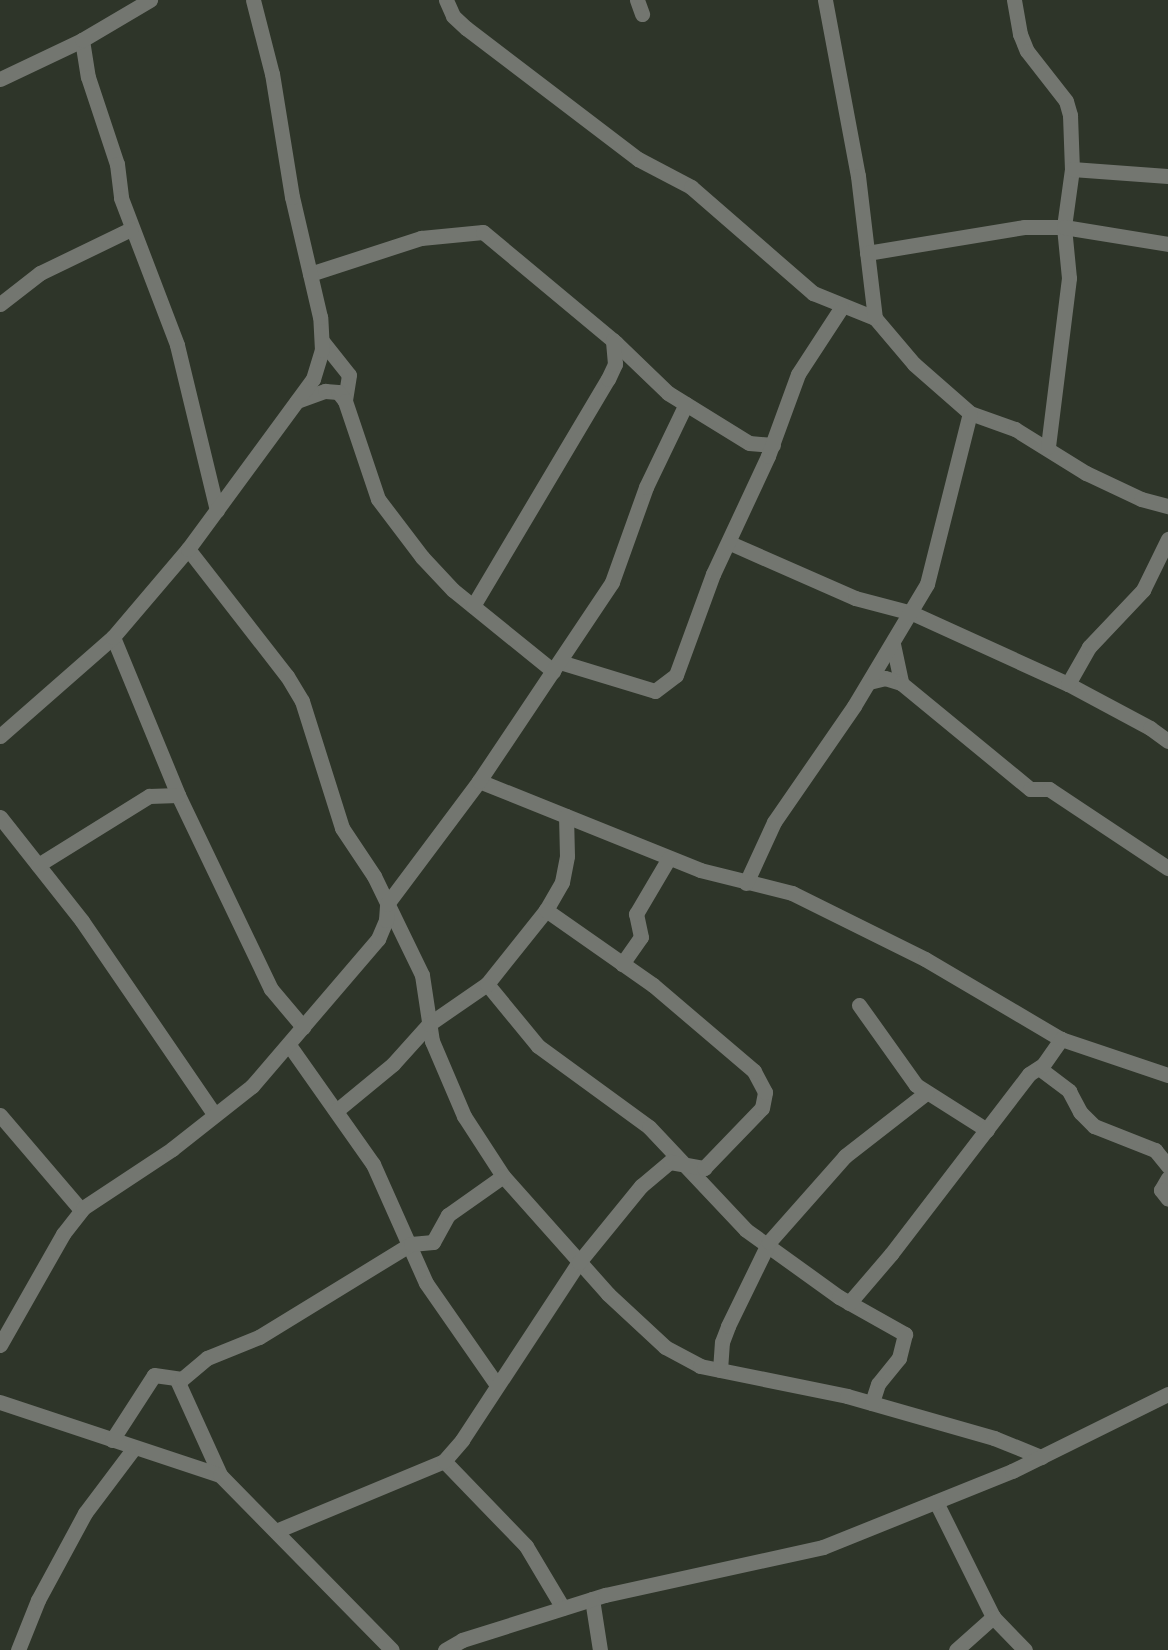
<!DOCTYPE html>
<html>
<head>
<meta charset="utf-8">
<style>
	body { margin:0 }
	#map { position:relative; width:1168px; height:1650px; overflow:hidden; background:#2e3529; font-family:"Asap Condensed",sans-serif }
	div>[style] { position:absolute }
	.minor>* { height:15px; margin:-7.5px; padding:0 7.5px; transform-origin:7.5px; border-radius:7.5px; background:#737670 }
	span { translate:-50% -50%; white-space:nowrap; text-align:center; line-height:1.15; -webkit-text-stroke:6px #242b1f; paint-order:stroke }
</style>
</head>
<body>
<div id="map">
	<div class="minor">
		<div style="left:446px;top:0;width:17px;rotate:66deg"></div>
		<div style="left:453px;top:16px;width:18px;rotate:43deg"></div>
		<div style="left:466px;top:28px;width:216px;rotate:37.3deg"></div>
		<div style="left:638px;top:159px;width:60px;rotate:27.8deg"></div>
		<div style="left:691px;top:187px;width:162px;rotate:41deg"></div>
		<div style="left:813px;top:293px;width:67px;rotate:22deg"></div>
		<div style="left:875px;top:318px;width:60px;rotate:49.7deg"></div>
		<div style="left:914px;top:364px;width:74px;rotate:41.2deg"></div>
		<div style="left:970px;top:413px;width:48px;rotate:19.6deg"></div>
		<div style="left:1015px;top:429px;width:84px;rotate:31.8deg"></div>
		<div style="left:1086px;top:473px;width:61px;rotate:25.3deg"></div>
		<div style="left:1141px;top:499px;width:28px;rotate:15deg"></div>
		<div style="left:637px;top:0;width:15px;rotate:70deg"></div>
		<div style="left:825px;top:0;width:179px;rotate:79.4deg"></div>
		<div style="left:858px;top:176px;width:143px;rotate:83.2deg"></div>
		<div style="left:1014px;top:0;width:35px;rotate:80deg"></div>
		<div style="left:1020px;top:34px;width:18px;rotate:68deg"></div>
		<div style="left:1027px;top:51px;width:63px;rotate:52deg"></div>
		<div style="left:1066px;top:101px;width:15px;rotate:74deg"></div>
		<div style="left:1070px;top:115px;width:54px;rotate:87.9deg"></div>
		<div style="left:1072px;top:169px;width:59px;rotate:97.9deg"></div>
		<div style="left:1064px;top:227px;width:51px;rotate:84.4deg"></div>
		<div style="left:1069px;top:278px;width:170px;rotate:97.1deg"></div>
		<div style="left:82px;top:40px;width:37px;rotate:81deg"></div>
		<div style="left:88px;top:77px;width:92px;rotate:71.6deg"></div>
		<div style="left:117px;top:164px;width:34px;rotate:83deg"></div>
		<div style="left:121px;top:198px;width:157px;rotate:69.1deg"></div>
		<div style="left:177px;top:345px;width:170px;rotate:76.4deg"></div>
		<div style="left:0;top:79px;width:91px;rotate:-25.4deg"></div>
		<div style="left:82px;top:40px;width:79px;rotate:-30.5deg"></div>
		<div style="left:1072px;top:169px;width:96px;rotate:4.2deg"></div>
		<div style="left:867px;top:253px;width:159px;rotate:-9.4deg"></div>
		<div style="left:1024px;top:227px;width:40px"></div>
		<div style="left:1064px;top:227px;width:105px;rotate:9.3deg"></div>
		<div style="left:310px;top:274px;width:117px;rotate:-18deg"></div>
		<div style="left:421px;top:238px;width:62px;rotate:-5.5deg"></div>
		<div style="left:483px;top:232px;width:173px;rotate:39.8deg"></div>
		<div style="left:616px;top:343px;width:72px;rotate:43.9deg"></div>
		<div style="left:668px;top:393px;width:95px;rotate:31.7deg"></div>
		<div style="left:749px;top:443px;width:24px;rotate:5deg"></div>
		<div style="left:0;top:304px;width:51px;rotate:-37.8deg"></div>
		<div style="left:40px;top:273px;width:101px;rotate:-25.8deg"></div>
		<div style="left:322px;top:341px;width:43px;rotate:51.5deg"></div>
		<div style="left:349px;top:375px;width:26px;rotate:99deg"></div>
		<div style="left:297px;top:401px;width:30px;rotate:-20deg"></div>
		<div style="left:325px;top:391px;width:13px;rotate:4deg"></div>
		<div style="left:338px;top:392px;width:11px;rotate:52deg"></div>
		<div style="left:345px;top:401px;width:103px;rotate:71.4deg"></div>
		<div style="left:378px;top:499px;width:73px;rotate:52.8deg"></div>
		<div style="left:422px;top:557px;width:45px;rotate:46.8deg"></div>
		<div style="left:453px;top:590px;width:129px;rotate:39deg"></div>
		<div style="left:730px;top:543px;width:137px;rotate:23.7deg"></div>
		<div style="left:855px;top:598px;width:59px;rotate:14.7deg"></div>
		<div style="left:912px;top:613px;width:171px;rotate:24.5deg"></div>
		<div style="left:1068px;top:684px;width:93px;rotate:28.2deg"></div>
		<div style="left:1150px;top:728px;width:22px;rotate:36deg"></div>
		<div style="left:188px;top:549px;width:161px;rotate:52.1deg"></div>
		<div style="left:287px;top:676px;width:29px;rotate:59deg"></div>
		<div style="left:302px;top:701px;width:133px;rotate:72.5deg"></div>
		<div style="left:342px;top:828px;width:58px;rotate:56.3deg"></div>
		<div style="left:374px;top:876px;width:110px;rotate:64.1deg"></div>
		<div style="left:422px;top:975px;width:67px;rotate:81.4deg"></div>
		<div style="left:432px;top:1041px;width:82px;rotate:66.9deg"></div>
		<div style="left:464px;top:1116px;width:72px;rotate:57deg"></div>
		<div style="left:503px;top:1176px;width:158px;rotate:48.3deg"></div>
		<div style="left:608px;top:1294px;width:78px;rotate:42.9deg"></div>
		<div style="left:665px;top:1347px;width:40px;rotate:28deg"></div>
		<div style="left:700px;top:1366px;width:150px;rotate:11.5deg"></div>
		<div style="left:847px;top:1396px;width:153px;rotate:15.9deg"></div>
		<div style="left:994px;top:1438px;width:51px;rotate:22deg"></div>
		<div style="left:473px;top:606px;width:264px;rotate:-59.3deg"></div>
		<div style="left:608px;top:379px;width:17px;rotate:-65deg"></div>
		<div style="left:615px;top:364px;width:24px;rotate:-95deg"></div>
		<div style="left:113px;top:637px;width:171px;rotate:67.6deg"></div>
		<div style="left:178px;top:795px;width:215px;rotate:64.4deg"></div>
		<div style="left:271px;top:989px;width:50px;rotate:49.9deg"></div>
		<div style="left:893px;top:644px;width:40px;rotate:78deg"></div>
		<div style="left:560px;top:662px;width:99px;rotate:17deg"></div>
		<div style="left:655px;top:691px;width:26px;rotate:-37deg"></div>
		<div style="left:676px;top:675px;width:108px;rotate:-69.9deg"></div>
		<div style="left:713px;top:574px;width:130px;rotate:-65deg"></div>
		<div style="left:768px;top:456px;width:87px;rotate:-69.9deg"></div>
		<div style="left:798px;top:374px;width:79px;rotate:-56.9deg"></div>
		<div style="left:869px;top:682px;width:16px;rotate:-14deg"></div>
		<div style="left:885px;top:678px;width:17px;rotate:17deg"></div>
		<div style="left:901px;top:683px;width:167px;rotate:39.4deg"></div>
		<div style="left:1030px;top:789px;width:19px"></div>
		<div style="left:1049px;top:789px;width:143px;rotate:33.6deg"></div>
		<div style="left:1068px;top:684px;width:43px;rotate:-60.4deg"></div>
		<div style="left:1089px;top:647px;width:79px;rotate:-46.5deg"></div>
		<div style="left:1143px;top:590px;width:57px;rotate:-63.9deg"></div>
		<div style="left:0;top:736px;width:150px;rotate:-41.2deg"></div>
		<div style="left:113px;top:637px;width:116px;rotate:-49.6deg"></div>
		<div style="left:188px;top:549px;width:211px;rotate:-53.7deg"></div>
		<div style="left:313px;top:379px;width:30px;rotate:-73deg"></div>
		<div style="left:322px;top:350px;width:33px;rotate:-93deg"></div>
		<div style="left:320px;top:317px;width:123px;rotate:-103.1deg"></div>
		<div style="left:292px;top:197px;width:125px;rotate:-99.2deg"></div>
		<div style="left:272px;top:74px;width:76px;rotate:-104.4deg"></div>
		<div style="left:479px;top:781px;width:238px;rotate:21.9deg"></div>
		<div style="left:700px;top:870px;width:95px;rotate:14deg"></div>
		<div style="left:792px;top:893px;width:148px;rotate:26.4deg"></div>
		<div style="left:925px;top:959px;width:158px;rotate:30.5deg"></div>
		<div style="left:1061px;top:1039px;width:113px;rotate:18.6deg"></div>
		<div style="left:0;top:817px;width:132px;rotate:51.7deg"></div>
		<div style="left:82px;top:921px;width:235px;rotate:55.6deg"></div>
		<div style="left:38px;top:865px;width:131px;rotate:-31.9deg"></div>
		<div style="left:149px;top:796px;width:29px;rotate:-2deg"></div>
		<div style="left:746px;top:883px;width:67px;rotate:-65.3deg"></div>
		<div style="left:774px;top:822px;width:141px;rotate:-55.4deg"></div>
		<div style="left:854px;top:706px;width:142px;rotate:-59.1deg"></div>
		<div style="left:927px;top:584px;width:176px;rotate:-75.9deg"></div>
		<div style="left:622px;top:964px;width:33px;rotate:-55deg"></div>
		<div style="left:641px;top:937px;width:24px;rotate:-102deg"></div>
		<div style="left:636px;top:914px;width:65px;rotate:-59.5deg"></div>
		<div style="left:487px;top:984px;width:80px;rotate:50.6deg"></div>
		<div style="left:538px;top:1046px;width:137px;rotate:36.1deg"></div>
		<div style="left:649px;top:1127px;width:141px;rotate:46.7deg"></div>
		<div style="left:746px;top:1230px;width:115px;rotate:35.8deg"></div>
		<div style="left:839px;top:1297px;width:76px;rotate:29.3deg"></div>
		<div style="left:905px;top:1334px;width:25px;rotate:104deg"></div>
		<div style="left:899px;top:1358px;width:33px;rotate:129deg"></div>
		<div style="left:878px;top:1384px;width:20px;rotate:108deg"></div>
		<div style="left:859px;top:1005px;width:98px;rotate:54.5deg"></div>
		<div style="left:916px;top:1085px;width:84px;rotate:32.4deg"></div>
		<div style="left:289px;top:1045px;width:146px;rotate:54.8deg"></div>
		<div style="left:373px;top:1164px;width:130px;rotate:66deg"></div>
		<div style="left:426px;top:1283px;width:124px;rotate:55.2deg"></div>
		<div style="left:1039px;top:1068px;width:38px;rotate:37deg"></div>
		<div style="left:1069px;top:1091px;width:24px;rotate:62deg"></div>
		<div style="left:1080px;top:1112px;width:20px;rotate:45deg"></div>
		<div style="left:1094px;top:1126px;width:66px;rotate:21.5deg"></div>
		<div style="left:1155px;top:1150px;width:21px;rotate:51deg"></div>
		<div style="left:336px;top:1111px;width:74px;rotate:-39.5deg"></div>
		<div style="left:393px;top:1064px;width:54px;rotate:-48deg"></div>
		<div style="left:429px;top:1024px;width:70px;rotate:-34.6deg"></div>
		<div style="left:487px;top:984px;width:95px;rotate:-51.4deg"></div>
		<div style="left:546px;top:910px;width:32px;rotate:-60deg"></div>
		<div style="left:562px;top:882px;width:26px;rotate:-79deg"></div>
		<div style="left:567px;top:856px;width:40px;rotate:-91.4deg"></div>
		<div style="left:0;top:1115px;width:125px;rotate:49.5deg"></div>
		<div style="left:1168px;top:1178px;width:14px;rotate:120deg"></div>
		<div style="left:1161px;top:1190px;width:11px;rotate:52deg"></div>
		<div style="left:849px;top:1303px;width:65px;rotate:-49.4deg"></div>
		<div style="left:891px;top:1254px;width:227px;rotate:-52.5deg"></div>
		<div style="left:1029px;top:1074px;width:17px;rotate:-33deg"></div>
		<div style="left:1043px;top:1065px;width:32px;rotate:-55deg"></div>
		<div style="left:0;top:1345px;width:128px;rotate:-60.4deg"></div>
		<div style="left:63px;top:1234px;width:33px;rotate:-52deg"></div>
		<div style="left:83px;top:1208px;width:107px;rotate:-33.5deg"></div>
		<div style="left:172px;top:1149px;width:102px;rotate:-38.2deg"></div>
		<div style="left:252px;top:1086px;width:194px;rotate:-49.4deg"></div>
		<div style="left:378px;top:939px;width:21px;rotate:-67deg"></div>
		<div style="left:386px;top:920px;width:16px;rotate:-86deg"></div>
		<div style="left:387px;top:904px;width:154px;rotate:-53.2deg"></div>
		<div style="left:479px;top:781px;width:239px;rotate:-56.2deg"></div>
		<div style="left:612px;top:582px;width:101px;rotate:-70.3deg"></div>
		<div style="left:646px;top:487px;width:92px;rotate:-64.3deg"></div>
		<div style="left:720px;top:1370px;width:28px;rotate:-86deg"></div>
		<div style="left:722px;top:1342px;width:17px;rotate:-69deg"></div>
		<div style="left:728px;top:1326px;width:93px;rotate:-64deg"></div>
		<div style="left:769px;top:1242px;width:115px;rotate:-48.5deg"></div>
		<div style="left:845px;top:1156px;width:103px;rotate:-37.9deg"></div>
		<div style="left:177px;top:1380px;width:104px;rotate:65.6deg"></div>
		<div style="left:0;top:1402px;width:232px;rotate:18.4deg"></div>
		<div style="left:220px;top:1475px;width:245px;rotate:45.5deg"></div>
		<div style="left:112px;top:1440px;width:77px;rotate:-57.1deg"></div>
		<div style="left:154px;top:1375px;width:28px;rotate:8deg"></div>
		<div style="left:182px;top:1379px;width:33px;rotate:-40deg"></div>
		<div style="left:207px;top:1358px;width:56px;rotate:-22deg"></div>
		<div style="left:259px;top:1337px;width:178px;rotate:-31.5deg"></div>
		<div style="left:411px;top:1244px;width:22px;rotate:-5deg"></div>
		<div style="left:433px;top:1242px;width:31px;rotate:-61deg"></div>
		<div style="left:448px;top:1215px;width:67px;rotate:-35.3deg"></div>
		<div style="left:444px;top:1461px;width:118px;rotate:46deg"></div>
		<div style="left:526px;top:1546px;width:72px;rotate:59.2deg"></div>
		<div style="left:936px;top:1502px;width:128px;rotate:63.6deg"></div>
		<div style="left:993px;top:1617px;width:46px;rotate:45.9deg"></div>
		<div style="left:276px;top:1531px;width:182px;rotate:-22.6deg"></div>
		<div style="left:444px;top:1461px;width:28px;rotate:-49deg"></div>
		<div style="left:462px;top:1440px;width:213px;rotate:-56.7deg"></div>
		<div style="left:579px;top:1262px;width:98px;rotate:-50.8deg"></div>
		<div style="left:641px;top:1186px;width:38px;rotate:-40deg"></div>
		<div style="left:670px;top:1162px;width:35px;rotate:10deg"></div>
		<div style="left:704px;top:1168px;width:83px;rotate:-46deg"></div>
		<div style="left:762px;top:1108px;width:16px;rotate:-79deg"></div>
		<div style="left:765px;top:1092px;width:24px;rotate:-118deg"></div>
		<div style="left:754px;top:1071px;width:133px;rotate:-139.6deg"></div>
		<div style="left:653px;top:985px;width:131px;rotate:-145deg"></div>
		<div style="left:592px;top:1599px;width:52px;rotate:81.1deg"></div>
		<div style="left:18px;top:1650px;width:54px;rotate:-68.2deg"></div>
		<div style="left:38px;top:1600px;width:99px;rotate:-61.6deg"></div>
		<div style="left:85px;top:1513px;width:81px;rotate:-53deg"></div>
		<div style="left:445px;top:1650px;width:20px;rotate:-30deg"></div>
		<div style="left:462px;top:1640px;width:150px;rotate:-17.5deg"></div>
		<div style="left:605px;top:1595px;width:223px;rotate:-12.4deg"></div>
		<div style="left:823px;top:1547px;width:204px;rotate:-21.9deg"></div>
		<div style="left:1012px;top:1471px;width:174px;rotate:-26.3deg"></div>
		<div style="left:956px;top:1650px;width:50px;rotate:-41.7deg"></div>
	</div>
</div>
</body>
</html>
